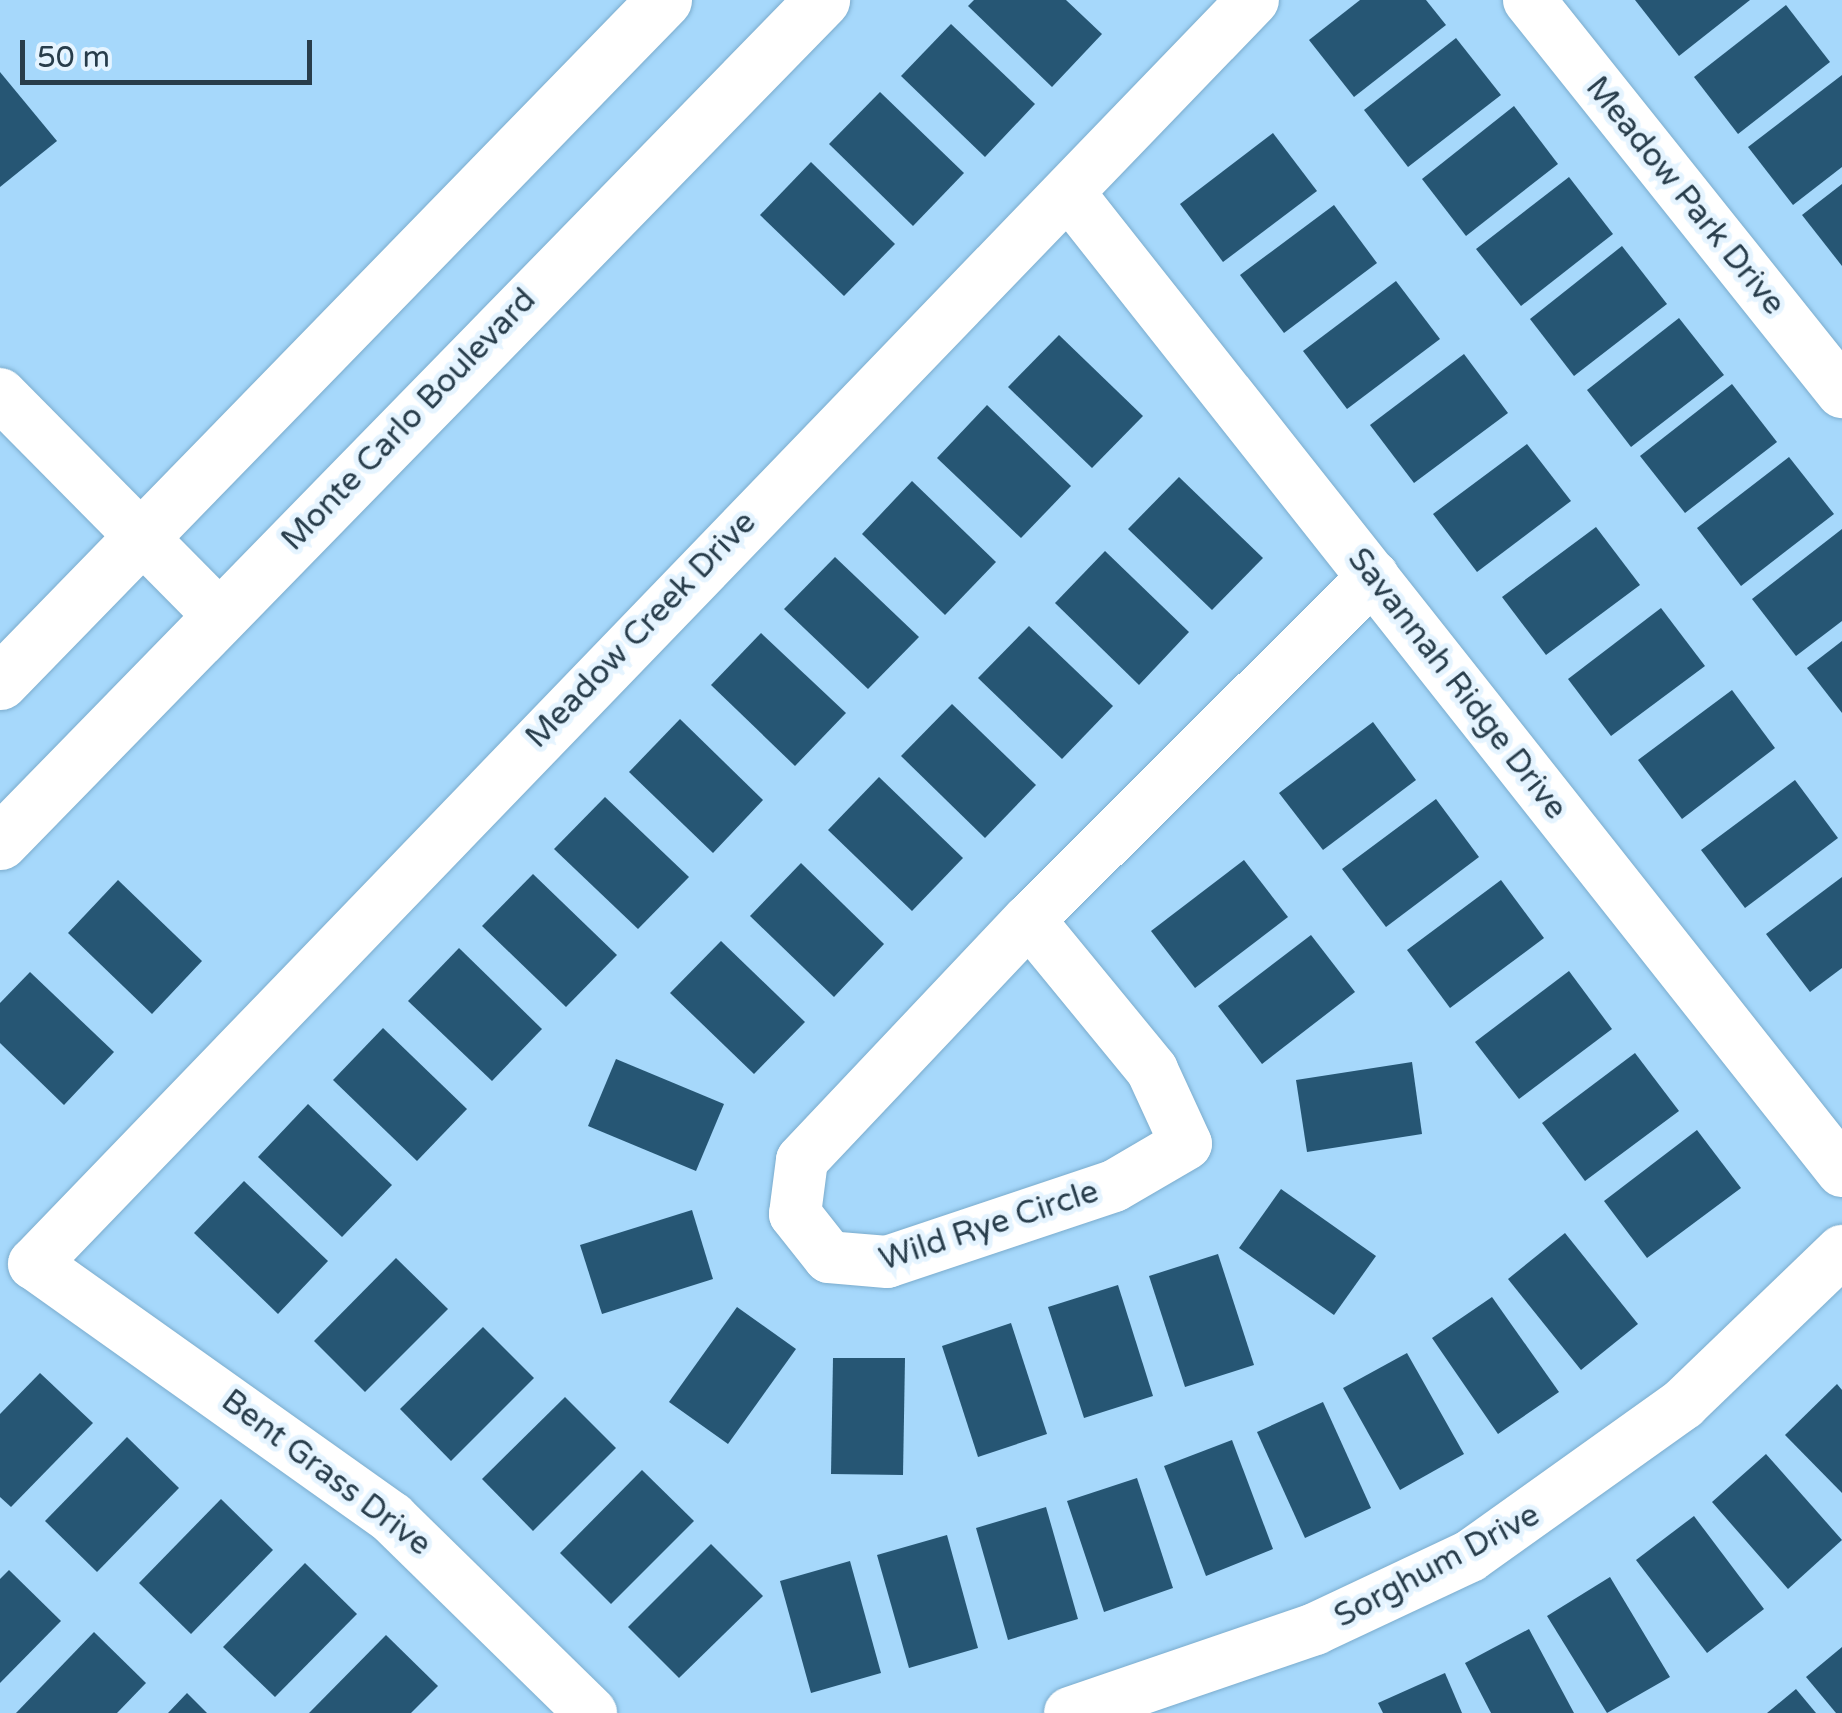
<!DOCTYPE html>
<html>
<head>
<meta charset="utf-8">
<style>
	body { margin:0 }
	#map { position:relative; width:1842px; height:1713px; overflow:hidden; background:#a6d8fb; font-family:"Varela Round",sans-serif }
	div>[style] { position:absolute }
	.building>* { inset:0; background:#265674 }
	.roads { filter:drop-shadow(0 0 2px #7baccd) drop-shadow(0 0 2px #7baccd) }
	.minor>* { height:52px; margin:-26px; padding:0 26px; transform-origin:26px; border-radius:26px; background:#fff }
	.major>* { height:55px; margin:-27.5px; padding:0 27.5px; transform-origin:27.5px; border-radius:27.5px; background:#fff }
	span { translate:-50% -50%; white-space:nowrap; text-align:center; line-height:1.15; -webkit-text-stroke:10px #e5f4ff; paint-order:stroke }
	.street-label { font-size:32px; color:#283d4b }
	.scale { position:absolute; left:20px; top:40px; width:292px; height:45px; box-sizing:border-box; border:5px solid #283d4b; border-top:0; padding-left:12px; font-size:30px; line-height:35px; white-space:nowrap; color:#283d4b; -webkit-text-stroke:8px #e5f4ff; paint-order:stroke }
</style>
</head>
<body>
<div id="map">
	<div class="building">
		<div style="clip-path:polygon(974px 0,1066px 0,1102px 34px,1052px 87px,968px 6px)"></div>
		<div style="clip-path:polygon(1360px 0,1426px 0,1446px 25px,1354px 97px,1309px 40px)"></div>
		<div style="clip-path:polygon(1635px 0,1750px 0,1679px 56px)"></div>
		<div style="clip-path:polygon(1786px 5px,1830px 62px,1738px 134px,1694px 77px)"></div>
		<div style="clip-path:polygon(951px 24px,1035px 104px,985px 157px,901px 76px)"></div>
		<div style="clip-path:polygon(1456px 38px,1501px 95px,1408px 167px,1364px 110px)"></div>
		<div style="clip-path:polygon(0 72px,57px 141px,0 187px)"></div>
		<div style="clip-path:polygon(1842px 75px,1842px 167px,1793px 205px,1748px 147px)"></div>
		<div style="clip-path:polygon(880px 92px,964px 173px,913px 226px,829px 144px)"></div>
		<div style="clip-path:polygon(1514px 106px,1558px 164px,1466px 236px,1422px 179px)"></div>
		<div style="clip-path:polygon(1273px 133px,1317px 191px,1223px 262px,1180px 204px)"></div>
		<div style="clip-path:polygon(811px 162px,895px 244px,844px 296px,760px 215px)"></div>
		<div style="clip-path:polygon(1569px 177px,1613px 234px,1521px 306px,1476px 249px)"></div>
		<div style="clip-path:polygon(1842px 184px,1842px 266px,1802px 215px)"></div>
		<div style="clip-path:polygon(1334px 205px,1377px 263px,1284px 333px,1240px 275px)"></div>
		<div style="clip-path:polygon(1622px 246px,1667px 304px,1574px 376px,1530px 319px)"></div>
		<div style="clip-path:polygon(1396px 281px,1440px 339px,1347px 409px,1303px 351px)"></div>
		<div style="clip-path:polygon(1679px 318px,1724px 375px,1631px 447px,1587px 390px)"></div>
		<div style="clip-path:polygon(1059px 335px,1143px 416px,1092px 468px,1008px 387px)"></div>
		<div style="clip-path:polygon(1464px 354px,1508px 413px,1414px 483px,1370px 425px)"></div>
		<div style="clip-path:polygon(1732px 384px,1777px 442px,1685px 513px,1640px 456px)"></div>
		<div style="clip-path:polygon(987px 405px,1071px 486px,1021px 538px,937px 458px)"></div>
		<div style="clip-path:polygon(1527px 444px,1571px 501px,1477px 572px,1433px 514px)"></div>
		<div style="clip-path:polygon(1789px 457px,1834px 514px,1741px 586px,1697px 528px)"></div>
		<div style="clip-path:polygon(1179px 477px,1263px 558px,1212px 610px,1128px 529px)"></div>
		<div style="clip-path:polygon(912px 481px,996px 562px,945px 615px,862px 534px)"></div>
		<div style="clip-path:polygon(1596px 527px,1640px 585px,1546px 655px,1502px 597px)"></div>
		<div style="clip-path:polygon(1842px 529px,1842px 621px,1796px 656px,1752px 599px)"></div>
		<div style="clip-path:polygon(1105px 551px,1189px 632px,1139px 685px,1055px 603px)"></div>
		<div style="clip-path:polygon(835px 557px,919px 637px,868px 689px,784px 609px)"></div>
		<div style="clip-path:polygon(1661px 608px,1705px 666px,1611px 736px,1568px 679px)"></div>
		<div style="clip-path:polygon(1029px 626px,1113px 706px,1062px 759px,978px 678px)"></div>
		<div style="clip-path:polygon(761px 633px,846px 713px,795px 766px,711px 685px)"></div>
		<div style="clip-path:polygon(1842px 641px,1842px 713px,1807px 668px)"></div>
		<div style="clip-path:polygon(1732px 690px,1775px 748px,1682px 819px,1638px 760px)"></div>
		<div style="clip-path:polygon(952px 704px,1036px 785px,985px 838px,901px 756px)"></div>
		<div style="clip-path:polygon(680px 719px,763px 800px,713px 853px,629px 772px)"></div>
		<div style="clip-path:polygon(1373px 722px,1416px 780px,1323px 850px,1279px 793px)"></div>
		<div style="clip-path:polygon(879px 777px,963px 858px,912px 911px,828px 830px)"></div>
		<div style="clip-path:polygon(1795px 780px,1838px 838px,1745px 908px,1701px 850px)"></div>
		<div style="clip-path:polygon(605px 797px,689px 877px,638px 929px,554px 849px)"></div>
		<div style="clip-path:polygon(1436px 799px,1479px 857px,1386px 927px,1342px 869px)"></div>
		<div style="clip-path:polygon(1244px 860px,1288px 917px,1195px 988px,1151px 931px)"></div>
		<div style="clip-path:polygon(801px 863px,884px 944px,834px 997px,750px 916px)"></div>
		<div style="clip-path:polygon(533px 874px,617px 955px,566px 1007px,482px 926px)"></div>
		<div style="clip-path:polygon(1842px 877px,1842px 968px,1810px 992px,1766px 934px)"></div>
		<div style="clip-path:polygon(118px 880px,202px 961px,152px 1014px,68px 933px)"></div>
		<div style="clip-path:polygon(1501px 880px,1544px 938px,1450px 1008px,1407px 950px)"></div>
		<div style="clip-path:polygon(1311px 935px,1355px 992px,1262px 1064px,1218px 1006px)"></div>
		<div style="clip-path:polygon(721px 941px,805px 1022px,754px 1074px,670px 993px)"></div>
		<div style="clip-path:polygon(459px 948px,542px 1029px,492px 1081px,408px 1001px)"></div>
		<div style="clip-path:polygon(1569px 971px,1612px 1029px,1519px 1099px,1475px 1042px)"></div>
		<div style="clip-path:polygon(30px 972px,114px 1052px,64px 1105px,0 1043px,0 1003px)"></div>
		<div style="clip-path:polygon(383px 1028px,467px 1109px,417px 1161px,333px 1080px)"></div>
		<div style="clip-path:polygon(1635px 1053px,1679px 1111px,1585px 1181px,1542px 1123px)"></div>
		<div style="clip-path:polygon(616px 1059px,724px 1104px,696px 1171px,588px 1126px)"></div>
		<div style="clip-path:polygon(1412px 1062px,1422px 1134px,1307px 1152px,1296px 1080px)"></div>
		<div style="clip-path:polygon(308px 1104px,392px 1185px,342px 1237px,258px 1157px)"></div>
		<div style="clip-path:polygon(1697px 1130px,1741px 1188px,1647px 1258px,1604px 1201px)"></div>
		<div style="clip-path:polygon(244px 1181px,328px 1261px,278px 1314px,194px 1233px)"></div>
		<div style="clip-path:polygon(1281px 1189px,1376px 1256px,1334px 1315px,1239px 1248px)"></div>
		<div style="clip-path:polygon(692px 1210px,713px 1279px,602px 1314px,580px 1245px)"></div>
		<div style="clip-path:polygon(1565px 1233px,1638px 1324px,1581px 1370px,1508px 1279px)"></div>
		<div style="clip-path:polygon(1218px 1254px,1254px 1365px,1185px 1387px,1149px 1276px)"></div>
		<div style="clip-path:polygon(396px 1258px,448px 1309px,365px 1392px,314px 1341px)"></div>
		<div style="clip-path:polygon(1118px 1285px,1153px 1396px,1084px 1418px,1048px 1307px)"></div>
		<div style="clip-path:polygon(1492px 1297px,1559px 1392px,1498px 1434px,1432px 1338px)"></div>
		<div style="clip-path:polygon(737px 1307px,796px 1349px,728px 1444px,669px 1402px)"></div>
		<div style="clip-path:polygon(1011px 1323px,1047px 1434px,978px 1457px,942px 1346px)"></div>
		<div style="clip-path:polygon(483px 1327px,534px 1378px,451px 1461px,400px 1409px)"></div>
		<div style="clip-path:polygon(1407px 1353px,1464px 1454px,1400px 1490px,1343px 1388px)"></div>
		<div style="clip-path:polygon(833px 1358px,905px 1358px,903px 1475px,831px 1474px)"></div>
		<div style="clip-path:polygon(40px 1373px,93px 1423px,11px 1507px,0 1497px,0 1414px)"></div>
		<div style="clip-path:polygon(1837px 1384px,1842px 1390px,1842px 1493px,1785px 1435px)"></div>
		<div style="clip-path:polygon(565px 1397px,616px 1448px,533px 1531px,482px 1479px)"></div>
		<div style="clip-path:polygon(1323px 1402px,1371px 1508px,1305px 1538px,1257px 1432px)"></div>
		<div style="clip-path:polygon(127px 1437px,179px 1488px,97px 1572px,45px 1521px)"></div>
		<div style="clip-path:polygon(1232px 1440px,1273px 1549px,1206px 1576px,1164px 1466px)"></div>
		<div style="clip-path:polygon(1766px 1454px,1842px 1540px,1788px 1589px,1712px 1502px)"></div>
		<div style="clip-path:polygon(642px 1470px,694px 1521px,611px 1604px,560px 1553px)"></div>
		<div style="clip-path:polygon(1137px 1478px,1173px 1588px,1104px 1612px,1067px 1501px)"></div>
		<div style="clip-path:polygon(221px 1499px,273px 1550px,191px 1634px,139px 1583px)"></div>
		<div style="clip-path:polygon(1046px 1507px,1078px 1619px,1008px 1640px,976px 1528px)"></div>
		<div style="clip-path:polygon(1694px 1516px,1764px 1609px,1707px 1653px,1636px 1560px)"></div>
		<div style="clip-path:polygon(947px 1535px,978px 1648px,909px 1668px,877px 1555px)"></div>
		<div style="clip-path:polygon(711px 1544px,763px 1596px,679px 1678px,628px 1627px)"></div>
		<div style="clip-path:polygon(850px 1561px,881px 1673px,811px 1693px,780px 1581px)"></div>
		<div style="clip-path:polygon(305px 1563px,357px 1614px,275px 1697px,223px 1647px)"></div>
		<div style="clip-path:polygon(9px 1570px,61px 1621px,0 1683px,0 1579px)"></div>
		<div style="clip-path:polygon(1610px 1577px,1670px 1677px,1607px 1713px,1547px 1616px)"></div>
		<div style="clip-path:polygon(1529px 1629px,1574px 1713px,1491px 1713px,1465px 1663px)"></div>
		<div style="clip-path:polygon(94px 1632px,146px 1683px,117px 1713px,16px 1713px)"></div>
		<div style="clip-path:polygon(386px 1635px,438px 1686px,411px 1713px,309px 1713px)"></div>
		<div style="clip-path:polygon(1842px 1647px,1842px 1713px,1836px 1713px,1806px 1677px)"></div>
		<div style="clip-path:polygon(1445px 1673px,1462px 1713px,1383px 1713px,1378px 1703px)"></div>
		<div style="clip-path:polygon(1796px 1689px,1816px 1713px,1767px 1713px)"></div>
		<div style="clip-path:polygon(187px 1693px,207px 1713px,168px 1713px)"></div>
	</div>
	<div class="roads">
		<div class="minor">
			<div style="left:1529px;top:0;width:502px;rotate:51.39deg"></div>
			<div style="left:1071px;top:196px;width:1243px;rotate:51.66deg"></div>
			<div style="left:0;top:394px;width:310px;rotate:45.3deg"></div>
			<div style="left:1029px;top:920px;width:194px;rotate:50.6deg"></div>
			<div style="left:1152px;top:1070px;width:81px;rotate:65.3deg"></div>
			<div style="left:1186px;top:1144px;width:83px;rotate:149.7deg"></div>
			<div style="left:1114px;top:1186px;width:239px;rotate:161.5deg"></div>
			<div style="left:887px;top:1262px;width:58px;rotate:-175.1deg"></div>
			<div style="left:829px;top:1257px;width:55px;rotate:-128.3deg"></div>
			<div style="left:795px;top:1214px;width:54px;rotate:-82.6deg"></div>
			<div style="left:802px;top:1160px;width:330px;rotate:-46.6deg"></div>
			<div style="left:1029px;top:920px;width:486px;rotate:-44.9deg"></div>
			<div style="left:591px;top:1713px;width:279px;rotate:-135.6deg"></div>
			<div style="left:392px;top:1518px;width:439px;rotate:-144.6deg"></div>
			<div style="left:34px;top:1264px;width:1756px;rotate:-46.04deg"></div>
			<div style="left:1070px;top:1713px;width:259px;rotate:-18.9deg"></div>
			<div style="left:1315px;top:1629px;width:171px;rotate:-25.2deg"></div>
			<div style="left:1470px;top:1556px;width:262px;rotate:-35.5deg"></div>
			<div style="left:1683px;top:1404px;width:221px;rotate:-43.9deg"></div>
		</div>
		<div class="major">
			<div style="left:0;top:682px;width:952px;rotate:-45.77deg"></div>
			<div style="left:0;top:842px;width:1177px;rotate:-45.69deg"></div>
		</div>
	</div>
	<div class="street-label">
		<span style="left:1685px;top:196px;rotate:51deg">Meadow Park Drive</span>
		<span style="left:409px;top:420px;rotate:-46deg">Monte Carlo Boulevard</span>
		<span style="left:641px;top:630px;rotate:-46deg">Meadow Creek Drive</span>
		<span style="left:1457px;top:684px;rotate:52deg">Savannah Ridge Drive</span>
		<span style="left:989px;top:1226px;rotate:-18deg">Wild Rye Circle</span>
		<span style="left:326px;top:1473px;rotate:37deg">Bent Grass Drive</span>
		<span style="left:1437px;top:1566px;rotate:-28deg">Sorghum Drive</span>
	</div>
	<div class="scale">50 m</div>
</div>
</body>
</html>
